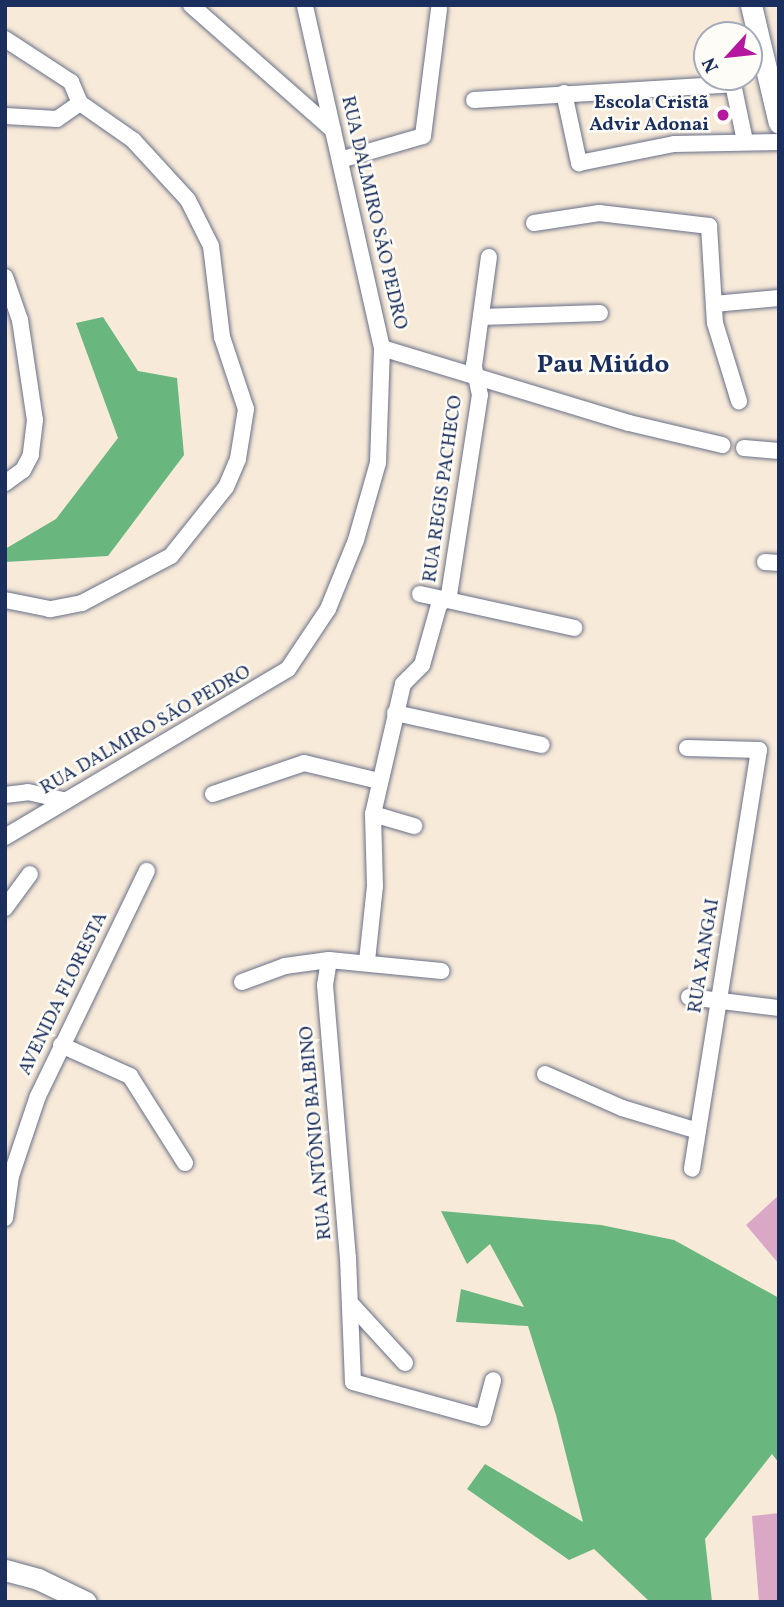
<!DOCTYPE html>
<html>
<head>
<meta charset="utf-8">
<style>
	body { margin:0 }
	#map { position:relative; width:784px; height:1607px; overflow:hidden; background:#f8ead8; font-family:Vollkorn,serif }
	div>[style] { position:absolute }
	.forest>* { inset:0; background:#6ab67f }
	.building>* { inset:0; background:#daa7c7 }
	.roads { filter:drop-shadow(0 0 2px #687089) drop-shadow(0 0 2px #687089) }
	.minor>* { height:16px; margin:-8px; padding:0 8px; transform-origin:8px; border-radius:8px; background:#fff }
	.secondary>* { height:21px; margin:-10.5px; padding:0 10.5px; transform-origin:10.5px; border-radius:10.5px; background:#fff }
	.dots>* { width:19px; height:19px; translate:-50% -50%; box-sizing:border-box; border:4px solid #fdfcf7; border-radius:50% }
	span { translate:-50% -50%; white-space:nowrap; text-align:center; line-height:1.15; -webkit-text-stroke:5px #fdfcf7; paint-order:stroke }
	.poi-label { font-size:19px; color:#1b2f5e; font-weight:700 }
	.right { translate:-100% -50%; text-align:right }
	.street-label { font-size:19px; color:#1b2f5e }
	.district-label { font-size:26px; color:#1b2f5e; font-weight:700 }
	.frame { position:absolute; inset:0; border:7px solid #1b2f5e; pointer-events:none }
	.north { position:absolute; left:693px; top:21px; width:70px; height:70px; box-sizing:border-box; background:#fdfcf7; border:2px solid #a3aaba; border-radius:50%; rotate:243deg; font-size:19px; font-weight:700; line-height:28px; text-align:center; color:#1b2f5e }
	.north::after { content:''; display:block; margin:auto; width:24px; height:32px; background:#b5179e; clip-path:polygon(50% 0,100% 100%,50% 72%,0 100%) }
</style>
</head>
<body>
<div id="map">
	<div class="forest">
		<div style="clip-path:polygon(103px 317px,138px 371px,177px 378px,184px 455px,108px 556px,5px 562px,5px 549px,56px 519px,118px 438px,76px 323px)"></div>
		<div style="clip-path:polygon(441px 1211px,601px 1225px,674px 1240px,779px 1298px,779px 1463px,772px 1454px,705px 1539px,712px 1602px,650px 1602px,594px 1549px,569px 1560px,467px 1489px,485px 1464px,583px 1522px,556px 1415px,528px 1326px,456px 1322px,461px 1289px,524px 1307px,490px 1244px,467px 1264px)"></div>
	</div>
	<div class="building">
		<div style="clip-path:polygon(779px 1195px,779px 1264px,746px 1225px)"></div>
		<div style="clip-path:polygon(779px 1513px,779px 1602px,759px 1602px,752px 1516px)"></div>
	</div>
	<div class="roads">
		<div class="minor">
			<div style="left:191px;top:5px;width:189px;rotate:41.4deg"></div>
			<div style="left:5px;top:39px;width:79px;rotate:33.1deg"></div>
			<div style="left:71px;top:82px;width:23px;rotate:67deg"></div>
			<div style="left:80px;top:103px;width:65px;rotate:34.9deg"></div>
			<div style="left:133px;top:140px;width:81px;rotate:47.5deg"></div>
			<div style="left:188px;top:200px;width:51px;rotate:63.4deg"></div>
			<div style="left:211px;top:246px;width:92px;rotate:83.1deg"></div>
			<div style="left:222px;top:337px;width:76px;rotate:71.6deg"></div>
			<div style="left:246px;top:409px;width:51px;rotate:99.1deg"></div>
			<div style="left:238px;top:459px;width:30px;rotate:113deg"></div>
			<div style="left:226px;top:487px;width:88px;rotate:128.6deg"></div>
			<div style="left:171px;top:556px;width:101px;rotate:152.2deg"></div>
			<div style="left:82px;top:603px;width:33px;rotate:169deg"></div>
			<div style="left:50px;top:609px;width:46px;rotate:-168.7deg"></div>
			<div style="left:564px;top:93px;width:72px;rotate:77.9deg"></div>
			<div style="left:579px;top:163px;width:97px;rotate:-11.3deg"></div>
			<div style="left:674px;top:144px;width:105px;rotate:-1.1deg"></div>
			<div style="left:474px;top:100px;width:259px;rotate:-3.5deg"></div>
			<div style="left:733px;top:84px;width:58px;rotate:78.1deg"></div>
			<div style="left:5px;top:116px;width:52px;rotate:3.3deg"></div>
			<div style="left:57px;top:119px;width:28px;rotate:-35deg"></div>
			<div style="left:340px;top:160px;width:86px;rotate:-16.1deg"></div>
			<div style="left:423px;top:136px;width:128px;rotate:-82.8deg"></div>
			<div style="left:534px;top:223px;width:66px;rotate:-8.7deg"></div>
			<div style="left:599px;top:213px;width:111px;rotate:6.7deg"></div>
			<div style="left:709px;top:226px;width:97px;rotate:86.5deg"></div>
			<div style="left:715px;top:323px;width:82px;rotate:72.9deg"></div>
			<div style="left:5px;top:277px;width:46px;rotate:70.8deg"></div>
			<div style="left:20px;top:320px;width:101px;rotate:81.5deg"></div>
			<div style="left:35px;top:420px;width:35px;rotate:97deg"></div>
			<div style="left:31px;top:455px;width:17px;rotate:118deg"></div>
			<div style="left:23px;top:470px;width:22px;rotate:144deg"></div>
			<div style="left:714px;top:304px;width:65px;rotate:-5.3deg"></div>
			<div style="left:481px;top:317px;width:119px;rotate:-1.9deg"></div>
			<div style="left:382px;top:348px;width:258px;rotate:16.9deg"></div>
			<div style="left:629px;top:423px;width:96px;rotate:13.3deg"></div>
			<div style="left:744px;top:448px;width:35px;rotate:5deg"></div>
			<div style="left:765px;top:562px;width:14px;rotate:4deg"></div>
			<div style="left:420px;top:594px;width:158px;rotate:12.4deg"></div>
			<div style="left:395px;top:713px;width:150px;rotate:12.3deg"></div>
			<div style="left:687px;top:748px;width:72px;rotate:1.6deg"></div>
			<div style="left:759px;top:750px;width:424px;rotate:99.1deg"></div>
			<div style="left:213px;top:794px;width:96px;rotate:-18.8deg"></div>
			<div style="left:304px;top:763px;width:77px;rotate:13.5deg"></div>
			<div style="left:5px;top:795px;width:23px;rotate:-7deg"></div>
			<div style="left:28px;top:792px;width:39px;rotate:13deg"></div>
			<div style="left:373px;top:814px;width:43px;rotate:16.3deg"></div>
			<div style="left:5px;top:837px;width:329px;rotate:-30.7deg"></div>
			<div style="left:288px;top:669px;width:72px;rotate:-56.3deg"></div>
			<div style="left:328px;top:609px;width:74px;rotate:-67.9deg"></div>
			<div style="left:356px;top:540px;width:80px;rotate:-74.1deg"></div>
			<div style="left:378px;top:463px;width:115px;rotate:-88deg"></div>
			<div style="left:382px;top:348px;width:352px;rotate:-102.7deg"></div>
			<div style="left:5px;top:908px;width:42px;rotate:-53.7deg"></div>
			<div style="left:329px;top:960px;width:25px;rotate:99deg"></div>
			<div style="left:325px;top:985px;width:274px;rotate:85.2deg"></div>
			<div style="left:348px;top:1258px;width:124px;rotate:87.7deg"></div>
			<div style="left:353px;top:1382px;width:135px;rotate:15.5deg"></div>
			<div style="left:483px;top:1418px;width:39px;rotate:-75deg"></div>
			<div style="left:367px;top:961px;width:75px;rotate:-83.9deg"></div>
			<div style="left:375px;top:886px;width:72px;rotate:-91.6deg"></div>
			<div style="left:373px;top:814px;width:133px;rotate:-77deg"></div>
			<div style="left:403px;top:684px;width:27px;rotate:-45deg"></div>
			<div style="left:422px;top:665px;width:62px;rotate:-74.2deg"></div>
			<div style="left:439px;top:605px;width:14px;rotate:-45deg"></div>
			<div style="left:449px;top:595px;width:202px;rotate:-81.2deg"></div>
			<div style="left:480px;top:395px;width:30px;rotate:-102deg"></div>
			<div style="left:474px;top:366px;width:110px;rotate:-82.2deg"></div>
			<div style="left:242px;top:982px;width:46px;rotate:-20.4deg"></div>
			<div style="left:285px;top:966px;width:44px;rotate:-7.8deg"></div>
			<div style="left:329px;top:960px;width:113px;rotate:5.6deg"></div>
			<div style="left:689px;top:997px;width:91px;rotate:7deg"></div>
			<div style="left:61px;top:1045px;width:76px;rotate:24.2deg"></div>
			<div style="left:130px;top:1076px;width:103px;rotate:57.7deg"></div>
			<div style="left:545px;top:1074px;width:84px;rotate:23.8deg"></div>
			<div style="left:622px;top:1108px;width:79px;rotate:16.8deg"></div>
			<div style="left:5px;top:1218px;width:42px;rotate:-81.9deg"></div>
			<div style="left:11px;top:1176px;width:84px;rotate:-71.4deg"></div>
			<div style="left:38px;top:1096px;width:250px;rotate:-64.2deg"></div>
			<div style="left:351px;top:1304px;width:80px;rotate:47.5deg"></div>
		</div>
		<div class="secondary">
			<div style="left:751px;top:5px;width:121px;rotate:76.7deg"></div>
			<div style="left:5px;top:1570px;width:34px;rotate:15deg"></div>
			<div style="left:38px;top:1579px;width:53px;rotate:25.6deg"></div>
		</div>
	</div>
	<div class="dots">
		<div style="left:723px;top:115px;background:#b5179e"></div>
	</div>
	<div class="poi-label">
		<span class="right" style="left:709px;top:115px">Escola Cristã<br>Advir Adonai</span>
	</div>
	<div class="street-label">
		<span style="left:373px;top:213px;rotate:77deg">RUA DALMIRO SÃO PEDRO</span>
		<span style="left:444px;top:489px;rotate:-82deg">RUA REGIS PACHECO</span>
		<span style="left:146px;top:731px;rotate:-30deg">RUA DALMIRO SÃO PEDRO</span>
		<span style="left:705px;top:956px;rotate:-81deg">RUA XANGAI</span>
		<span style="left:64px;top:994px;rotate:-64deg">AVENIDA FLORESTA</span>
		<span style="left:317px;top:1133px;rotate:-95deg">RUA ANTÔNIO BALBINO</span>
	</div>
	<div class="district-label">
		<span style="left:603px;top:366px">Pau Miúdo</span>
	</div>
	<div class="frame"></div>
	<div class="north">N</div>
</div>
</body>
</html>
